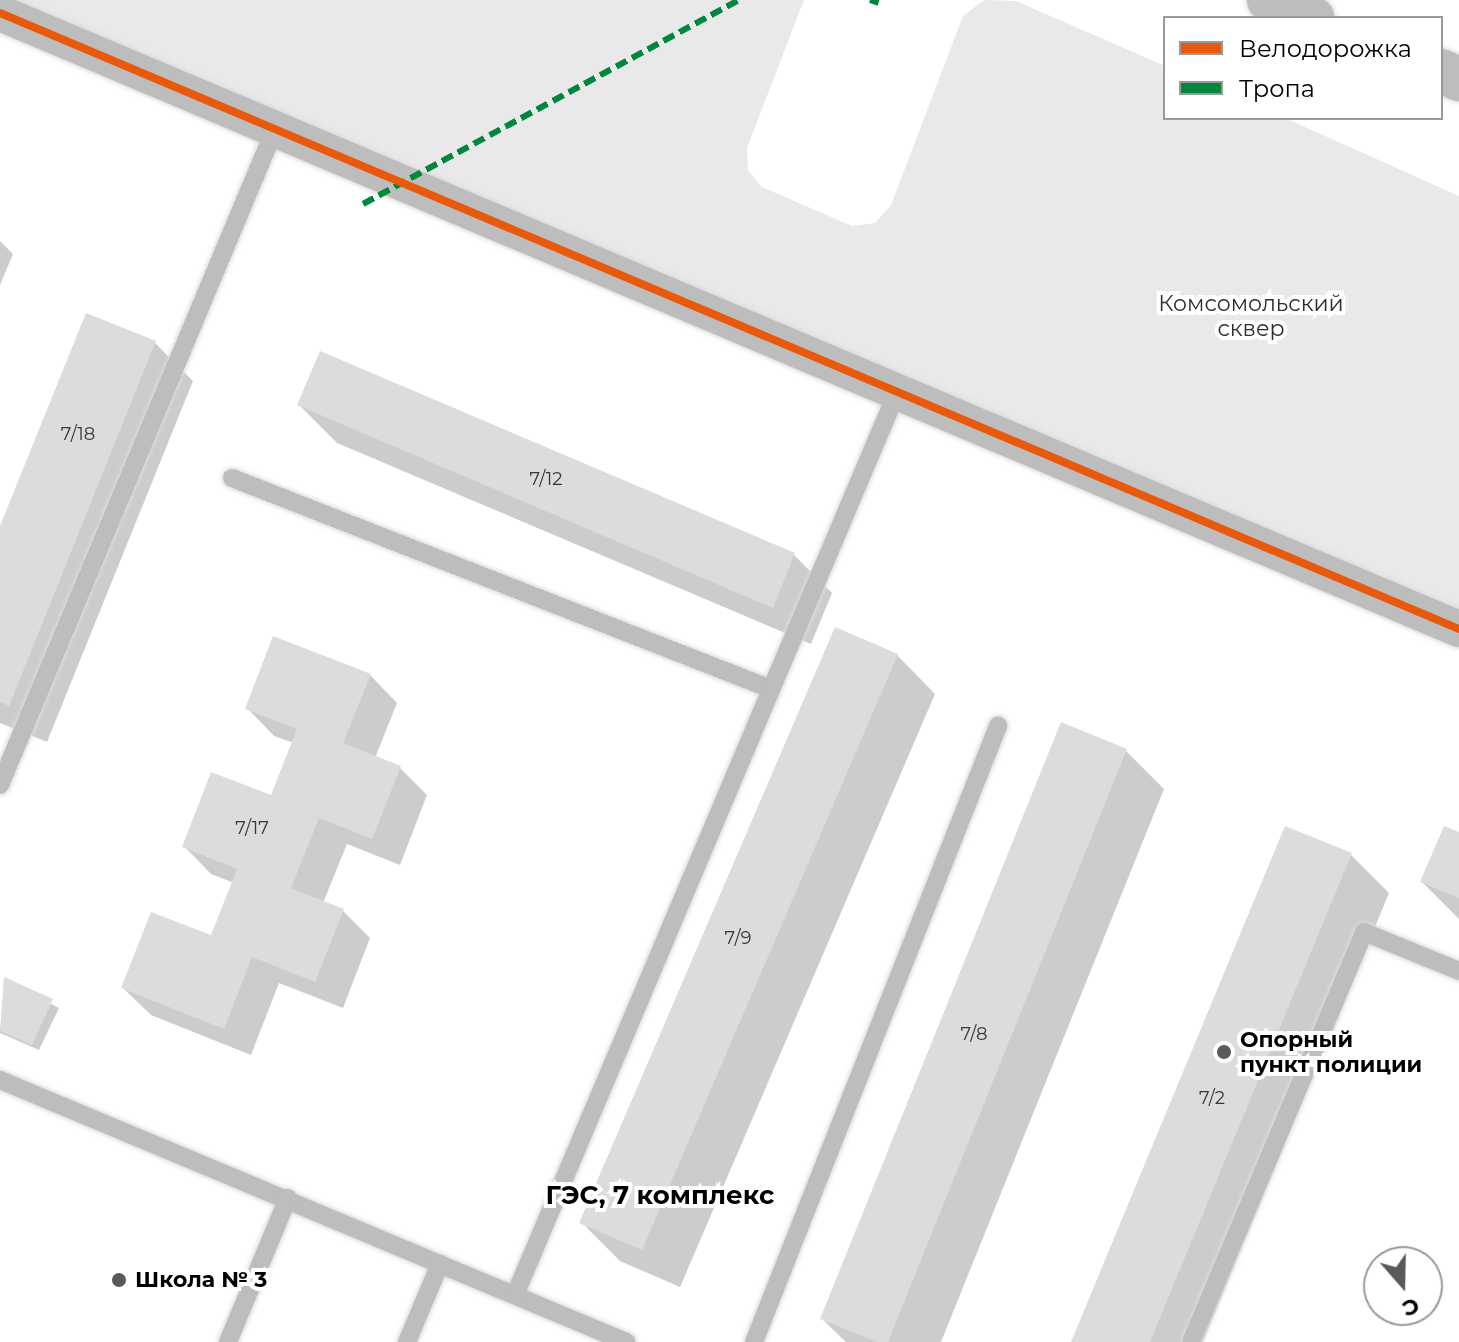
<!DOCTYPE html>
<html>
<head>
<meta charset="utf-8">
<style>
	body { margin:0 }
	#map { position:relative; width:1459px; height:1342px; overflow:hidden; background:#fff; font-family:Montserrat,sans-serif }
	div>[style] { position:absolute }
	.green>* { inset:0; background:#e9e9e9 }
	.shadow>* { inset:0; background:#0003 }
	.building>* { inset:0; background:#dcdcdc }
	.roads { filter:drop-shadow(0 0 2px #dbdbdb) drop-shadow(0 0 2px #dbdbdb) }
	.lane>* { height:18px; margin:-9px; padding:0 9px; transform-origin:9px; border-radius:9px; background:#bdbdbd }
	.street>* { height:36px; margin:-18px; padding:0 18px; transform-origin:18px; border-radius:18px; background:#bdbdbd }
	.primary>* { height:44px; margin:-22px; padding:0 22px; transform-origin:22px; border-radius:22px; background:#bdbdbd }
	.quiet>* { height:6px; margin-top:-3px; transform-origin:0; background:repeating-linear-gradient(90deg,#00873e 0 12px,transparent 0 18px) }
	.cycleway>* { height:8px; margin:-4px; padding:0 4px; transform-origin:4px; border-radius:4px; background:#e8590c }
	.dots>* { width:22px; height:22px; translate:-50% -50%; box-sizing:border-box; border:4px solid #fff; border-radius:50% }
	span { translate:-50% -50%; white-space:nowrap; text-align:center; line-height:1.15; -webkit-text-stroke:8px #fff; paint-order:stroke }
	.number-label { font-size:18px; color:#373737 }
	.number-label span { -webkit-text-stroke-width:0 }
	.park-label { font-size:22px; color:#2e2e2e }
	.poi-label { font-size:22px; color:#000; font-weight:700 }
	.left { translate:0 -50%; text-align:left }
	.quarter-label { font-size:26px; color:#000; font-weight:700 }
	.legend { position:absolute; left:1163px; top:16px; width:280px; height:104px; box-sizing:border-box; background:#fff; border:2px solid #999; margin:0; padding:10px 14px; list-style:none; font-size:24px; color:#000 }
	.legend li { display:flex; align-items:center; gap:16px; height:40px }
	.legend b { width:40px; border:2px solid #999 }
	.north { position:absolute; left:1363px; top:1246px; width:80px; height:80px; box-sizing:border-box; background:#fff; border:2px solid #999; border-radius:50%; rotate:160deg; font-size:22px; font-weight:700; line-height:32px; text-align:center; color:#000 }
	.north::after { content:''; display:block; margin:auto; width:28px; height:36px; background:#595959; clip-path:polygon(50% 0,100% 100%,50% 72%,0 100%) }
</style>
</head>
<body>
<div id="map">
	<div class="green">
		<div style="clip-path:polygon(4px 0,804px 0,747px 148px,748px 170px,762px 187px,852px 226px,875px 223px,891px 205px,963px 16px,984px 0,1016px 1px,1165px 66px,1165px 118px,1285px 118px,1459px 196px,1459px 614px)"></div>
	</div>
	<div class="shadow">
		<div style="clip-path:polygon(0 241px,13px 254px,0 285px)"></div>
		<div style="clip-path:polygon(155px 343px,193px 381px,47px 742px,0 723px,0 531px)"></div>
		<div style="clip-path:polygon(321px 354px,794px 555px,832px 593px,811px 644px,337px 443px,299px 405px)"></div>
		<div style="clip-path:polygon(897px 655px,935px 694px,680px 1287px,620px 1261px,582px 1223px)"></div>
		<div style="clip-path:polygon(370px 675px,397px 703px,375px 758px,400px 768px,427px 795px,400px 865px,347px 844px,323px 903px,343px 911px,370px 938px,343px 1008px,279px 983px,251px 1055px,151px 1015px,123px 988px,212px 938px,234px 883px,211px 874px,184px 846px,272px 798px,294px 743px,274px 736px,247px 708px)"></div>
		<div style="clip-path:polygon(1126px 751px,1164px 789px,941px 1342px,846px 1342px,822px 1319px)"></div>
		<div style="clip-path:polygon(1459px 834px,1459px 919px,1422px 882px)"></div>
		<div style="clip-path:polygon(1351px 855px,1389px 893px,1203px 1342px,1074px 1342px)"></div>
		<div style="clip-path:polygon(5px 980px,59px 1008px,39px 1050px,0 1033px)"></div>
	</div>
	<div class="building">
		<div style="clip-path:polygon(86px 313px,156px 341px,9px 706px,0 702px,0 526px)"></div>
		<div style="clip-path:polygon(320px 351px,795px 553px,773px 608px,297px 405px)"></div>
		<div style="clip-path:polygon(835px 627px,898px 654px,642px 1250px,579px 1223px)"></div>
		<div style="clip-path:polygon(273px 636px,371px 674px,343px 743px,401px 766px,372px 839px,319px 818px,291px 888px,344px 909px,315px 982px,252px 957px,224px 1029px,121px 988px,151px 912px,211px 935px,237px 869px,182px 847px,211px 772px,271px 795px,297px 729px,245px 709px)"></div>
		<div style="clip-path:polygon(1061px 722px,1127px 749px,888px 1342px,877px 1342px,820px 1319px)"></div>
		<div style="clip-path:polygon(1285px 826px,1352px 853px,1150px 1342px,1071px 1342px)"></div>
		<div style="clip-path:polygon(1444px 826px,1459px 832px,1459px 898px,1420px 882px)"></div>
		<div style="clip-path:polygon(4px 977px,53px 999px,32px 1045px,0 1031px)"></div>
	</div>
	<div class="roads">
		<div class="lane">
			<div style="left:232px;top:478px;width:579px;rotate:21.38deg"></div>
			<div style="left:0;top:785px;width:711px;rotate:-67.26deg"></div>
			<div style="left:0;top:1080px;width:679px;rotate:22.71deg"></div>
			<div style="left:515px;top:1295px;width:980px;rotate:-67.07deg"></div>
			<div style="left:228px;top:1342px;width:156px;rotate:-67.4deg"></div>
			<div style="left:407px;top:1342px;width:85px;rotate:-67.1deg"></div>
			<div style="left:754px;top:1342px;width:663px;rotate:-68.39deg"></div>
			<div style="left:1191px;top:1342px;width:445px;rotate:-67.1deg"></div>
			<div style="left:1364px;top:932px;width:103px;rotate:22.3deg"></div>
		</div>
		<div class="street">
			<div style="left:0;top:13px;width:1584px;rotate:22.89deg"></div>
		</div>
		<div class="primary">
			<div style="left:1269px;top:0;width:47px;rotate:22.7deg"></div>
			<div style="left:1441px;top:71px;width:20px;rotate:24deg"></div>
		</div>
	</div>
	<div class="quiet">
		<div style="left:870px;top:0;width:9px;rotate:18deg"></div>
		<div style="left:363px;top:204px;width:427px;rotate:-28.5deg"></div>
	</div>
	<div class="cycleway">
		<div style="left:0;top:13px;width:1584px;rotate:22.89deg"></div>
	</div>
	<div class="dots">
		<div style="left:1224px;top:1052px;background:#595959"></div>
		<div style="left:119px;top:1280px;background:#595959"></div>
	</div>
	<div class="number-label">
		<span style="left:78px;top:434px">7/18</span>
		<span style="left:546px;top:479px">7/12</span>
		<span style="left:252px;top:828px">7/17</span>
		<span style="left:738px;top:938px">7/9</span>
		<span style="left:974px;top:1034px">7/8</span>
		<span style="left:1212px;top:1098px">7/2</span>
	</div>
	<div class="park-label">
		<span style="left:1251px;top:316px">Комсомольский<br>сквер</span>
	</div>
	<div class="poi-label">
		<span class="left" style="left:1240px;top:1052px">Опорный<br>пункт полиции</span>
		<span class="left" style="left:135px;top:1280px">Школа № 3</span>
	</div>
	<div class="quarter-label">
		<span style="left:660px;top:1196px">ГЭС, 7 комплекс</span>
	</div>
	<ul class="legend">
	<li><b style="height:10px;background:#e8590c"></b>Велодорожка</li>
	<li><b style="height:10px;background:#00873e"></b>Тропа</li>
	</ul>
	<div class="north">С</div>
</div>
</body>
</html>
